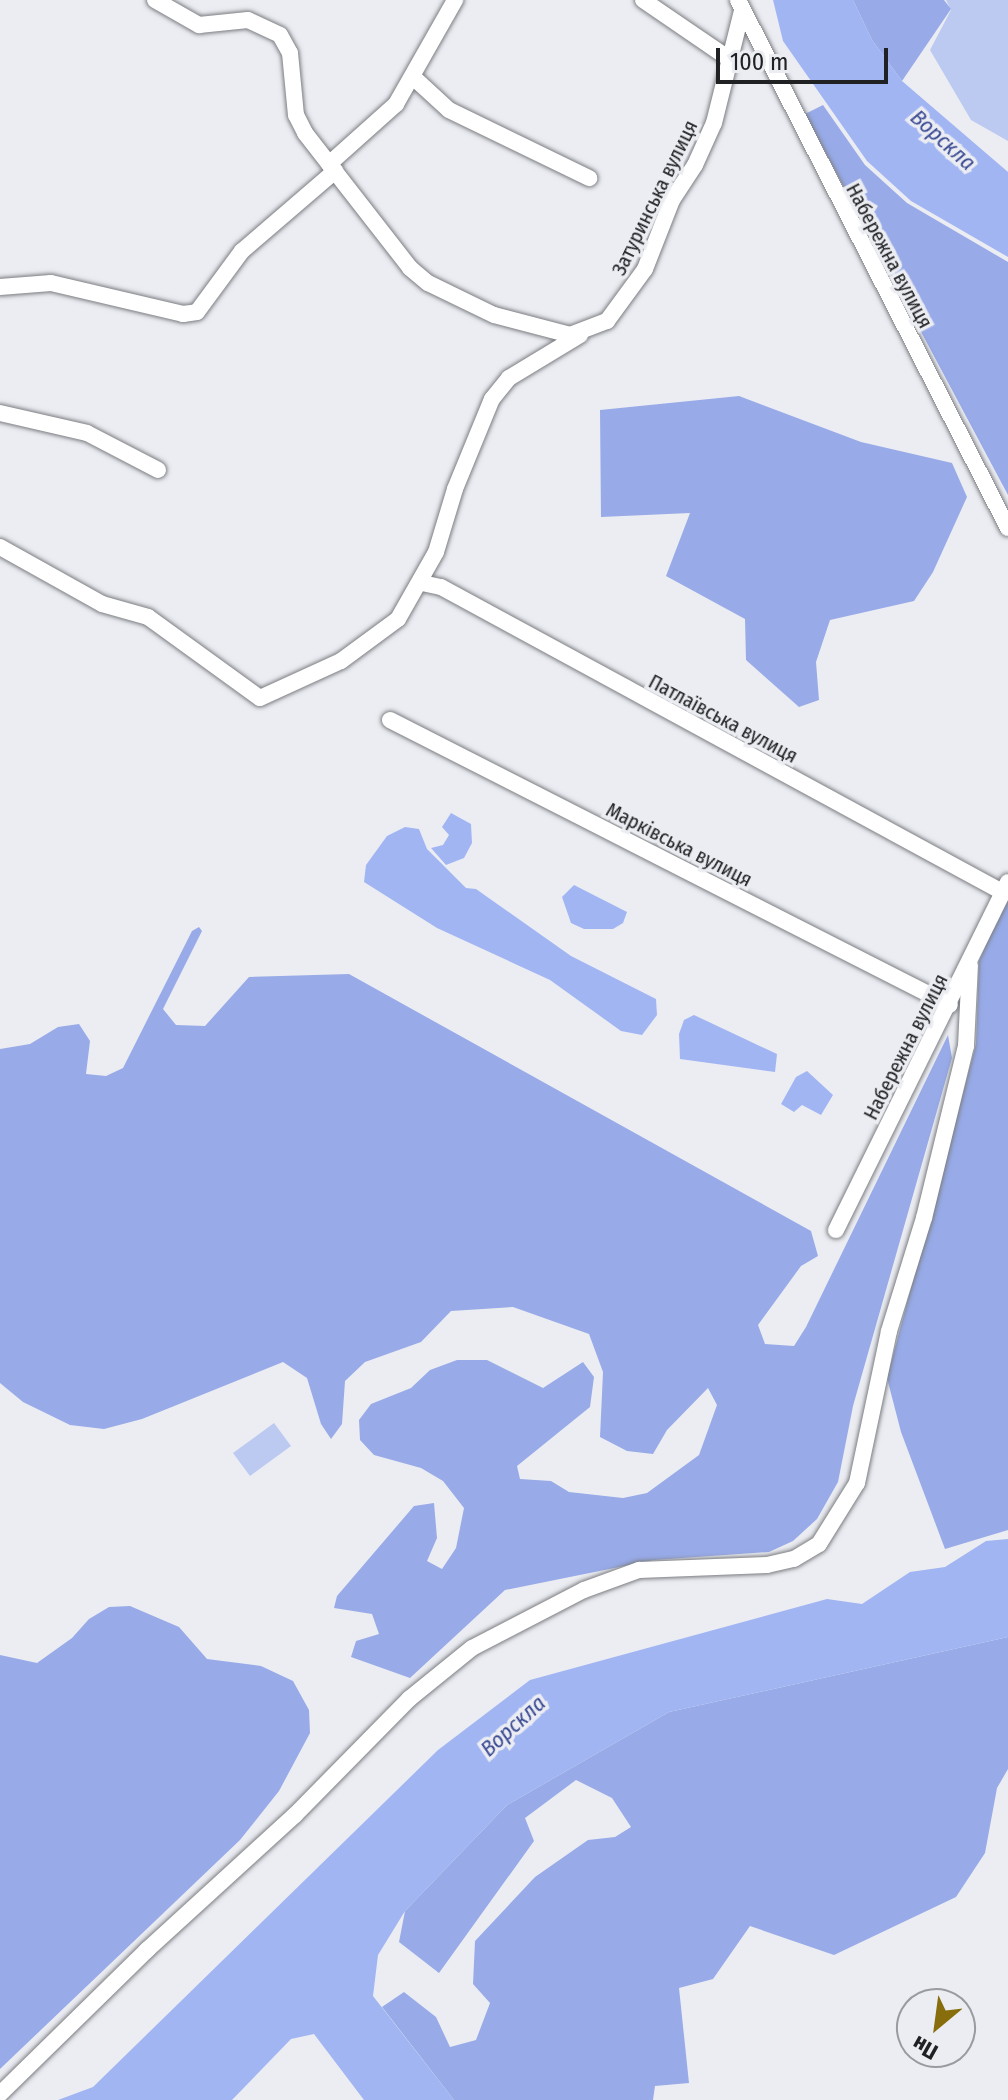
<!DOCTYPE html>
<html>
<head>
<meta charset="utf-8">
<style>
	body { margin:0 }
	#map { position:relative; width:1008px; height:2100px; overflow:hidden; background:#ebedf2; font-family:"Fira Sans Condensed",sans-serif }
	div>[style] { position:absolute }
	.green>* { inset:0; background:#bcc9f1 }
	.forest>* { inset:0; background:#98abe8 }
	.water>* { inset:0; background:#a2b5f3 }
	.roads { filter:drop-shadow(0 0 2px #7b7d81) drop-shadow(0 0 2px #7b7d81) }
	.minor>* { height:16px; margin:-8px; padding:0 8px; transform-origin:8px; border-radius:8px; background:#fff }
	span { translate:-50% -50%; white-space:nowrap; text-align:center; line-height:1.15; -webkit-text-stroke:7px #ebedf2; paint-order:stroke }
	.street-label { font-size:20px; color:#202123 }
	.water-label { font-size:22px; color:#384892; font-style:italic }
	.north { position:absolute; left:896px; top:1988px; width:80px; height:80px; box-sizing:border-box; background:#ebedf2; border:2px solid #9a9b9f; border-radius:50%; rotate:209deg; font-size:22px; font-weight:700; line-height:32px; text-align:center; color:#202123 }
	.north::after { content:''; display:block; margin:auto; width:28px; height:36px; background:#886d0c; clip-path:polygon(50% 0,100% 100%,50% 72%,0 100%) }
	.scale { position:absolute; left:716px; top:48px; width:172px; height:36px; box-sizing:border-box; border:4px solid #202123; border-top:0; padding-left:10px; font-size:24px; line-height:28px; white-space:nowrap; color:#202123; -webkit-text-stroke:6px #ebedf2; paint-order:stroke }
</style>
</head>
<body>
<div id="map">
	<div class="green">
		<div style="clip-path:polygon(946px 0,1008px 0,1008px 141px,971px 120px,930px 50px,951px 10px)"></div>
		<div style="clip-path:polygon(274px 1423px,291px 1446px,250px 1476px,233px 1453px)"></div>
	</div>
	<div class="forest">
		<div style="clip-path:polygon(853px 0,944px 0,951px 9px,902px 81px,872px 40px)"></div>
		<div style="clip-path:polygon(823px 105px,865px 165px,907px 203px,1008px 262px,1008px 495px,805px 114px)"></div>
		<div style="clip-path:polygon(739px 396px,861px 442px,952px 463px,967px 497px,933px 572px,914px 601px,830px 620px,816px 662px,819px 700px,799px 707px,746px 660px,745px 619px,666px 576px,690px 513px,601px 517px,600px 410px)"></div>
		<div style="clip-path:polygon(1008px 895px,1008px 1530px,945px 1549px,901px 1432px,887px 1378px,976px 1044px,979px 961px)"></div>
		<div style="clip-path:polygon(199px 927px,202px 931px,163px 1009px,176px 1025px,205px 1026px,249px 977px,349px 974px,811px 1231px,818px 1256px,801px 1266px,758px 1325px,765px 1344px,794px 1346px,806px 1327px,948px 1035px,952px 1058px,853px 1406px,838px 1482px,817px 1519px,793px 1541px,769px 1552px,654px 1560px,505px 1590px,410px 1678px,351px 1657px,356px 1641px,379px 1634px,372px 1614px,334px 1608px,337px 1596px,414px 1506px,434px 1503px,437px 1538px,427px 1561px,442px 1569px,456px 1548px,464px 1508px,443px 1481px,421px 1468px,374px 1455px,360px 1440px,359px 1420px,371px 1404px,411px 1388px,430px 1370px,457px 1360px,487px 1360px,543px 1388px,583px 1362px,594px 1377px,590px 1407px,517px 1466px,520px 1479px,551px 1481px,569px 1492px,623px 1498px,647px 1493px,699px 1455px,717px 1405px,708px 1388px,667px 1430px,653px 1454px,627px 1451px,600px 1437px,603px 1372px,589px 1334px,513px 1307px,451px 1311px,421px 1342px,365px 1362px,345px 1381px,342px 1424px,331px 1439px,321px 1424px,307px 1378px,283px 1362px,142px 1419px,104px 1429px,70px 1425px,23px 1402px,0 1383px,0 1049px,30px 1044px,58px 1027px,79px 1024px,90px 1041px,86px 1074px,106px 1076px,123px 1068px,192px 931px)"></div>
		<div style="clip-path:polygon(130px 1606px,179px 1627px,207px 1659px,261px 1666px,293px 1681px,309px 1710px,310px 1733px,279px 1791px,240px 1840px,0 2069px,0 1655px,37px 1663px,72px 1638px,89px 1619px,109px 1607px)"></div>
		<div style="clip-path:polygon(1008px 1637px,1008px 1769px,997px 1788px,985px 1853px,956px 1897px,834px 1955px,750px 1926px,713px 1979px,679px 1988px,689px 2083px,655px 2086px,653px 2100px,454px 2100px,382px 2007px,404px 1992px,436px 2017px,450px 2047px,476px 2040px,490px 2003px,473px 1984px,475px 1941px,535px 1877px,588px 1840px,615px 1837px,631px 1827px,612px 1798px,576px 1780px,525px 1818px,534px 1841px,439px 1973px,399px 1942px,405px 1911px,507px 1805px,669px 1712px)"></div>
	</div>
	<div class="water">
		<div style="clip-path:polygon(773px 0,853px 0,872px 40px,902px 81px,1008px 172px,1008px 257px,911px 201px,867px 161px,783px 41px)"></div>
		<div style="clip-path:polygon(451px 813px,471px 824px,472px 843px,464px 858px,446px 865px,431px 848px,443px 845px,449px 835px,442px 827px)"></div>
		<div style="clip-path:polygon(405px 827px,419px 829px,427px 849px,466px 888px,476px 889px,571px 956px,656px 999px,657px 1015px,642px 1035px,621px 1031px,550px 980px,437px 928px,364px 882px,366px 865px,387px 836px)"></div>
		<div style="clip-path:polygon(574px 885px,627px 912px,623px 923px,613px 929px,584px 929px,571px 923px,562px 897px)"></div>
		<div style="clip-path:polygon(694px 1015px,777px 1054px,775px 1072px,680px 1059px,679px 1034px,684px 1020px)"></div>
		<div style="clip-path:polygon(807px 1071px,833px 1095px,821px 1115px,802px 1105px,794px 1112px,781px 1104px,796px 1077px)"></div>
		<div style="clip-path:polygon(1008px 1539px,1008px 1637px,669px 1712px,507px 1805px,405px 1911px,378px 1955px,373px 1996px,454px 2100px,364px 2100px,314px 2034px,291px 2039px,232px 2100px,58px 2100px,93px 2087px,438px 1750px,530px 1680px,827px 1599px,862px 1604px,910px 1572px,945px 1567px,986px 1541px)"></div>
	</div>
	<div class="roads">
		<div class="minor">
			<div style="left:155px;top:0;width:51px;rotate:29.6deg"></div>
			<div style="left:199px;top:25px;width:49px;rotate:-5.8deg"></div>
			<div style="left:248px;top:20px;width:35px;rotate:25deg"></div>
			<div style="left:280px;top:35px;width:21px;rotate:61deg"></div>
			<div style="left:290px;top:53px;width:62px;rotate:84.5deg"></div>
			<div style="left:296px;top:115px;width:20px;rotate:63deg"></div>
			<div style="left:305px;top:133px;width:171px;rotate:52.1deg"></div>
			<div style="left:410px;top:268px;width:23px;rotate:40deg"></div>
			<div style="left:428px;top:283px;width:73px;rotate:25.9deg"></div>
			<div style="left:494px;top:315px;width:79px;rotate:14.7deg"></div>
			<div style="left:570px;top:335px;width:40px;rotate:-21deg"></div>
			<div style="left:607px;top:321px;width:64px;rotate:-53.8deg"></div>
			<div style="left:645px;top:269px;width:74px;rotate:-68.6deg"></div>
			<div style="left:672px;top:200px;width:42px;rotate:-56.7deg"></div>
			<div style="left:695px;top:165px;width:46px;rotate:-65.7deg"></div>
			<div style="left:714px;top:123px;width:115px;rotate:-76deg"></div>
			<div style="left:643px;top:0;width:103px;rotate:34.3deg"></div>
			<div style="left:738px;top:0;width:593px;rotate:62.92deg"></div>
			<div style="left:413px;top:77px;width:49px;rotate:42.5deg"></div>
			<div style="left:449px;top:110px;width:156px;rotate:25.9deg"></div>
			<div style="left:329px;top:164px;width:90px;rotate:-41.8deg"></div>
			<div style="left:396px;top:104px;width:120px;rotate:-60.4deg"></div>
			<div style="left:0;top:287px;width:51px;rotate:-4.5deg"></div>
			<div style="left:51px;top:283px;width:136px;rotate:13.2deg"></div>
			<div style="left:183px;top:314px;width:14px;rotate:-8deg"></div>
			<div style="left:197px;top:312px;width:76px;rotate:-53.6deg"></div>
			<div style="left:242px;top:251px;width:123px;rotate:-40.7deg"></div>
			<div style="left:0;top:413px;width:89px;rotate:12.9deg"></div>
			<div style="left:87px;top:433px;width:80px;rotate:27.5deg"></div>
			<div style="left:0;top:547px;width:117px;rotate:29.2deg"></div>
			<div style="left:102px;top:604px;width:48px;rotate:15.8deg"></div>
			<div style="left:148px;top:617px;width:138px;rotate:35.9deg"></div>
			<div style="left:260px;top:698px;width:89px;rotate:-24.6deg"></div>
			<div style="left:341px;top:661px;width:71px;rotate:-36.4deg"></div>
			<div style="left:398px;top:619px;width:77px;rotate:-60.4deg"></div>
			<div style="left:436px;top:552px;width:66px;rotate:-73.2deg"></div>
			<div style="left:455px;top:489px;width:97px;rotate:-67.7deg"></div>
			<div style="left:492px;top:399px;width:27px;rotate:-51deg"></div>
			<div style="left:509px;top:378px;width:83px;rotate:-31.2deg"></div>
			<div style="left:422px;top:583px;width:19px;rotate:12deg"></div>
			<div style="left:441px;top:587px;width:641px;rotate:28.52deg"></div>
			<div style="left:390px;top:720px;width:628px;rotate:26.97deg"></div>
			<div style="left:836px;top:1230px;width:388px;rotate:-63.7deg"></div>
			<div style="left:0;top:2094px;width:206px;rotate:-44.4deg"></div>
			<div style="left:147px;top:1950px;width:200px;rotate:-42.4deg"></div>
			<div style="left:295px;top:1815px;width:163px;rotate:-45.5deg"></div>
			<div style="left:409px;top:1699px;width:81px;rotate:-39deg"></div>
			<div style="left:472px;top:1648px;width:126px;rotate:-27.4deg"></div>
			<div style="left:584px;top:1590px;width:59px;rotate:-20deg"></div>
			<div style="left:639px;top:1570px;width:128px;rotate:-2.2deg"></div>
			<div style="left:767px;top:1565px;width:28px;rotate:-13deg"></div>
			<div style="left:794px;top:1559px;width:29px;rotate:-31deg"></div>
			<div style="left:819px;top:1544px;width:72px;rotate:-58.1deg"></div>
			<div style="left:857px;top:1483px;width:155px;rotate:-78.1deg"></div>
			<div style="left:889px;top:1331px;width:118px;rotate:-72.8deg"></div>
			<div style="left:924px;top:1218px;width:177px;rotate:-76.3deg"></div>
			<div style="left:966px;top:1046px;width:81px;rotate:-87.2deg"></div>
		</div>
	</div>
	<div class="street-label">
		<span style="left:655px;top:198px;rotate:-64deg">Затуринська вулиця</span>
		<span style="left:889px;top:256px;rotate:62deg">Набережна вулиця</span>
		<span style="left:723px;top:719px;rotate:28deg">Патлаївська вулиця</span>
		<span style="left:679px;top:845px;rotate:27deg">Марківська вулиця</span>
		<span style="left:906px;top:1047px;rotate:-63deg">Набережна вулиця</span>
	</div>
	<div class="water-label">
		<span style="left:943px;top:140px;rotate:42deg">Ворскла</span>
		<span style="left:513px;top:1726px;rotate:-42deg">Ворскла</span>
	</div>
	<div class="north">Пн</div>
	<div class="scale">100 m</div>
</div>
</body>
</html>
